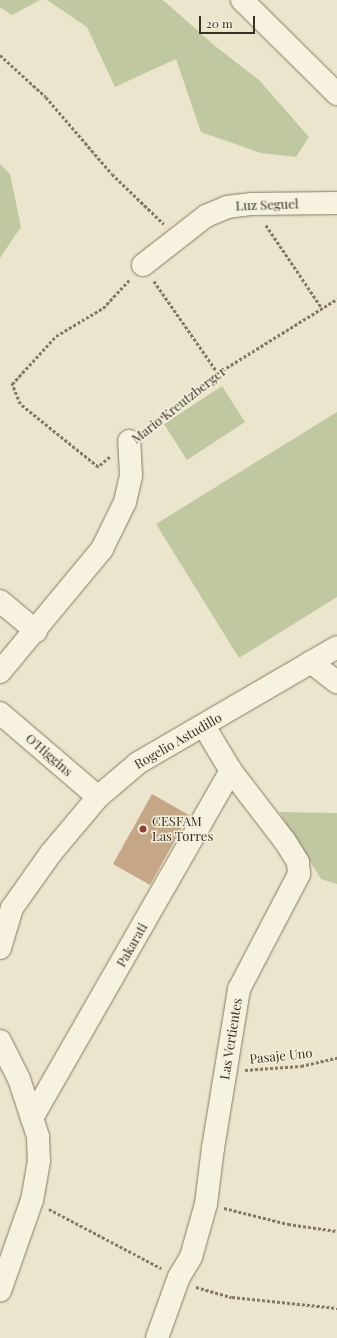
<!DOCTYPE html>
<html>
<head>
<meta charset="utf-8">
<style>
	body { margin:0 }
	#map { position:relative; width:337px; height:1338px; overflow:hidden; background:#ebe5cd; font-family:"Playfair Display",serif }
	div>[style] { position:absolute }
	.green>* { inset:0; background:#c0c8a1 }
	.building>* { inset:0; background:#c5a787 }
	.path>* { height:2.5px; margin-top:-1.25px; transform-origin:0; background:repeating-linear-gradient(90deg,#877962 0 3px,transparent 0 5px) }
	.roads { filter:drop-shadow(0 0 1px #877962) drop-shadow(0 0 1px #877962) }
	.minor>* { height:22px; margin:-11px; padding:0 11px; transform-origin:11px; border-radius:11px; background:#f6f2df }
	.dots>* { width:11px; height:11px; translate:-50% -50%; box-sizing:border-box; border:2px solid #f3efdb; border-radius:50% }
	span { translate:-50% -50%; white-space:nowrap; text-align:center; line-height:1.15; -webkit-text-stroke:3px #f3efdb; paint-order:stroke }
	.street-label { font-size:13px; color:#393023 }
	.poi-label { font-size:13px; color:#393023 }
	.left { translate:0 -50%; text-align:left }
	.scale { position:absolute; left:199px; top:16px; width:56px; height:18px; box-sizing:border-box; border:2px solid #393023; border-top:0; padding-left:5px; font-size:12px; line-height:14px; white-space:nowrap; color:#393023; -webkit-text-stroke:3px #f3efdb; paint-order:stroke }
</style>
</head>
<body>
<div id="map">
	<div class="green">
		<div style="clip-path:polygon(0 0,40px 0,12px 15px,0 7px)"></div>
		<div style="clip-path:polygon(47px 0,163px 0,215px 46px,259px 80px,309px 137px,296px 157px,261px 153px,201px 132px,176px 59px,115px 87px,87px 27px)"></div>
		<div style="clip-path:polygon(0 164px,10px 174px,21px 227px,0 258px)"></div>
		<div style="clip-path:polygon(222px 386px,245px 422px,187px 460px,164px 424px)"></div>
		<div style="clip-path:polygon(337px 412px,337px 597px,239px 658px,156px 524px)"></div>
		<div style="clip-path:polygon(279px 812px,337px 813px,337px 884px,321px 879px)"></div>
	</div>
	<div class="building">
		<div style="clip-path:polygon(152px 794px,189px 815px,150px 885px,113px 864px)"></div>
	</div>
	<div class="path">
		<div style="left:0;top:55px;width:62px;rotate:42.4deg"></div>
		<div style="left:46px;top:97px;width:101px;rotate:49.4deg"></div>
		<div style="left:112px;top:174px;width:72px;rotate:43.9deg"></div>
		<div style="left:266px;top:225px;width:100px;rotate:56deg"></div>
		<div style="left:154px;top:281px;width:112px;rotate:55.2deg"></div>
		<div style="left:145px;top:429px;width:92px;rotate:-37.5deg"></div>
		<div style="left:218px;top:373px;width:140px;rotate:-31.9deg"></div>
		<div style="left:110px;top:457px;width:16px;rotate:140deg"></div>
		<div style="left:98px;top:467px;width:100px;rotate:-141.1deg"></div>
		<div style="left:20px;top:404px;width:22px;rotate:-112deg"></div>
		<div style="left:12px;top:384px;width:65px;rotate:-47.5deg"></div>
		<div style="left:56px;top:336px;width:55px;rotate:-30.8deg"></div>
		<div style="left:103px;top:308px;width:40px;rotate:-47deg"></div>
		<div style="left:245px;top:1070px;width:56px;rotate:-4.1deg"></div>
		<div style="left:301px;top:1066px;width:37px;rotate:-13deg"></div>
		<div style="left:224px;top:1208px;width:66px;rotate:14deg"></div>
		<div style="left:288px;top:1224px;width:49px;rotate:8.1deg"></div>
		<div style="left:49px;top:1209px;width:127px;rotate:27.8deg"></div>
		<div style="left:196px;top:1287px;width:37px;rotate:16deg"></div>
		<div style="left:232px;top:1297px;width:106px;rotate:6deg"></div>
	</div>
	<div class="roads">
		<div class="minor">
			<div style="left:242px;top:0;width:134px;rotate:44.7deg"></div>
			<div style="left:143px;top:265px;width:80px;rotate:-37.9deg"></div>
			<div style="left:206px;top:216px;width:23px;rotate:-23deg"></div>
			<div style="left:227px;top:207px;width:25px;rotate:-7deg"></div>
			<div style="left:252px;top:204px;width:85px;rotate:-0.7deg"></div>
			<div style="left:0;top:601px;width:47px;rotate:39.8deg"></div>
			<div style="left:311px;top:662px;width:33px;rotate:38deg"></div>
			<div style="left:0;top:672px;width:160px;rotate:-50.3deg"></div>
			<div style="left:102px;top:549px;width:52px;rotate:-63.9deg"></div>
			<div style="left:125px;top:502px;width:28px;rotate:-77deg"></div>
			<div style="left:131px;top:475px;width:34px;rotate:-93deg"></div>
			<div style="left:0;top:713px;width:129px;rotate:40.6deg"></div>
			<div style="left:0;top:948px;width:42px;rotate:-73.3deg"></div>
			<div style="left:12px;top:908px;width:67px;rotate:-54.7deg"></div>
			<div style="left:51px;top:853px;width:73px;rotate:-50deg"></div>
			<div style="left:98px;top:797px;width:52px;rotate:-40.4deg"></div>
			<div style="left:138px;top:763px;width:230px;rotate:-30.2deg"></div>
			<div style="left:0;top:1041px;width:42px;rotate:63.4deg"></div>
			<div style="left:19px;top:1079px;width:41px;rotate:71.6deg"></div>
			<div style="left:32px;top:1118px;width:20px;rotate:72deg"></div>
			<div style="left:38px;top:1137px;width:24px;rotate:88deg"></div>
			<div style="left:39px;top:1161px;width:40px;rotate:100deg"></div>
			<div style="left:32px;top:1200px;width:96px;rotate:109.4deg"></div>
			<div style="left:32px;top:1118px;width:400px;rotate:-60.2deg"></div>
			<div style="left:157px;top:1338px;width:65px;rotate:-70.2deg"></div>
			<div style="left:179px;top:1277px;width:23px;rotate:-59deg"></div>
			<div style="left:191px;top:1257px;width:55px;rotate:-74.2deg"></div>
			<div style="left:206px;top:1204px;width:56px;rotate:-82.9deg"></div>
			<div style="left:213px;top:1148px;width:161px;rotate:-80.7deg"></div>
			<div style="left:239px;top:989px;width:130px;rotate:-62.4deg"></div>
			<div style="left:299px;top:874px;width:12px;rotate:-95deg"></div>
			<div style="left:298px;top:862px;width:26px;rotate:-122deg"></div>
			<div style="left:284px;top:840px;width:87px;rotate:-127.5deg"></div>
			<div style="left:231px;top:771px;width:52px;rotate:-121deg"></div>
		</div>
	</div>
	<div class="dots">
		<div style="left:143px;top:829px;background:#8f4138"></div>
	</div>
	<div class="street-label">
		<span style="left:267px;top:205px;rotate:-2deg">Luz Seguel</span>
		<span style="left:179px;top:405px;rotate:-38deg">Mario Kreutzberger</span>
		<span style="left:178px;top:741px;rotate:-30deg">Rogelio Astudillo</span>
		<span style="left:49px;top:755px;rotate:41deg">O'Higgins</span>
		<span style="left:132px;top:945px;rotate:-60deg">Pakarati</span>
		<span style="left:231px;top:1039px;rotate:-81deg">Las Vertientes</span>
		<span style="left:281px;top:1056px;rotate:-6deg">Pasaje Uno</span>
	</div>
	<div class="poi-label">
		<span class="left" style="left:152px;top:829px">CESFAM<br>Las Torres</span>
	</div>
	<div class="scale">20 m</div>
</div>
</body>
</html>
